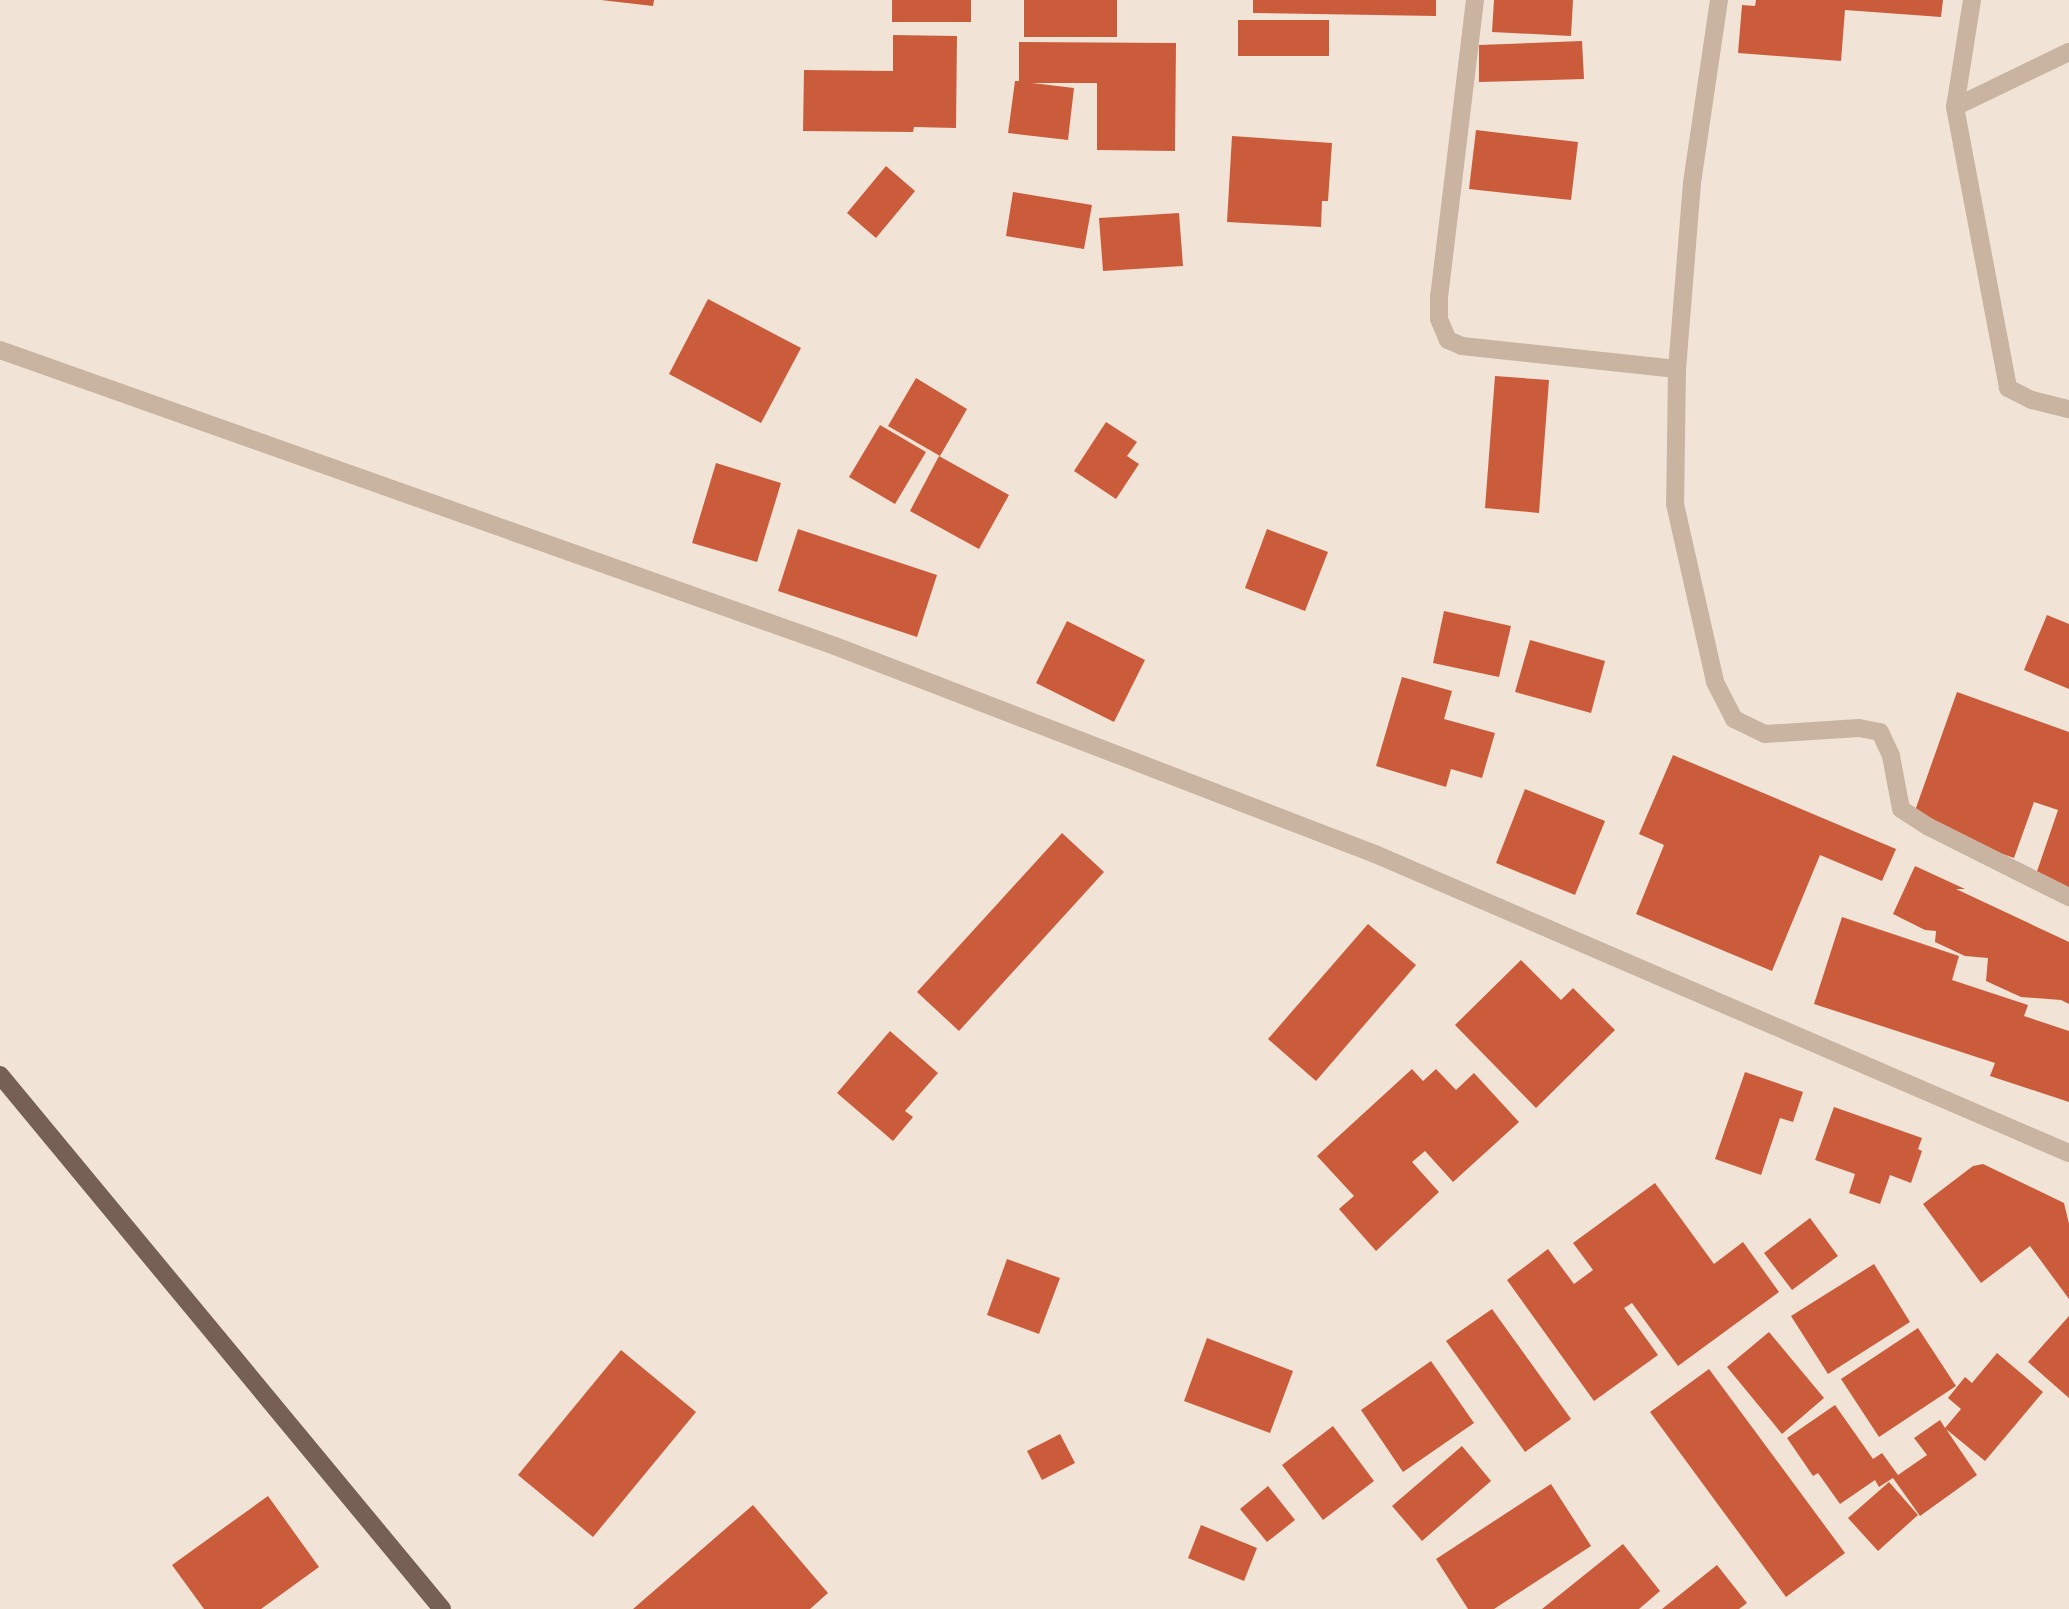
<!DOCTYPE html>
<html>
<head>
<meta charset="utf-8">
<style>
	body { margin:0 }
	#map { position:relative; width:2069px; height:1609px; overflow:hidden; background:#f1e4d6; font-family:"Asap Condensed",sans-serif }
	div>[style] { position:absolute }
	.building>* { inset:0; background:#cb5c3b }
	.minor>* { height:18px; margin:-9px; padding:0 9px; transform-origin:9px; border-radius:9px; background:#c9b4a2 }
	.major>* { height:18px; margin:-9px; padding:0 9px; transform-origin:9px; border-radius:9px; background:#766055 }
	span { translate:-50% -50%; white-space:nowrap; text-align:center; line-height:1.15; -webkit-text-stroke:7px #f9eee2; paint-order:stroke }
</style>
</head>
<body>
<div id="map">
	<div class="building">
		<div style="clip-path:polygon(601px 0,654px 0,653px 6px)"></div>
		<div style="clip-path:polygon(892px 0,971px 0,971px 22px,892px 22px)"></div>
		<div style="clip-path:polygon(1024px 0,1117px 0,1117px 37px,1024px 37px)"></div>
		<div style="clip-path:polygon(1253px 0,1436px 0,1436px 16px,1253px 13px)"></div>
		<div style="clip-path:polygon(1494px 0,1573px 0,1571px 36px,1492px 32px)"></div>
		<div style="clip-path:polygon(1756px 0,1943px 0,1941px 17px,1845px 10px,1841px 61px,1738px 53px,1742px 5px,1755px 6px)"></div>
		<div style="clip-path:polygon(1238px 20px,1329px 20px,1329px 56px,1238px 56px)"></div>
		<div style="clip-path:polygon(893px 35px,957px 36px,956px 128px,914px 127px,913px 132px,803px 131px,804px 70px,893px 71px)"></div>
		<div style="clip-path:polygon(1582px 41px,1584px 79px,1479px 82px,1479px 45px)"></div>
		<div style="clip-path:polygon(1019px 42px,1176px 43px,1175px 151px,1097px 150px,1097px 83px,1032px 83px,1074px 88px,1068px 140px,1008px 133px,1015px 81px,1019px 81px)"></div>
		<div style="clip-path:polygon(1476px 130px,1578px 142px,1571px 200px,1469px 189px)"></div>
		<div style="clip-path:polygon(1232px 136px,1332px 143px,1328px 201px,1322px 201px,1321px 227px,1227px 222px)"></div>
		<div style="clip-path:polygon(886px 166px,915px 191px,876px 238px,847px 213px)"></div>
		<div style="clip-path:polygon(1013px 192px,1092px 205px,1084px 249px,1006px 236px)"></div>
		<div style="clip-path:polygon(1179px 213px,1183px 266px,1103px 271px,1099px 218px)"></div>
		<div style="clip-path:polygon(708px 299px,801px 348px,761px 423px,669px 374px)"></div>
		<div style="clip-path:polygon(1495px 376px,1549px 380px,1539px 513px,1485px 508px)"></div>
		<div style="clip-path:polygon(916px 378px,967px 409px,940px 456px,888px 426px)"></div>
		<div style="clip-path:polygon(1106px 422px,1137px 442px,1127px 456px,1139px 464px,1116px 499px,1074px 471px)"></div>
		<div style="clip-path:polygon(880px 425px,926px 452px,895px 504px,849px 477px)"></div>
		<div style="clip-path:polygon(939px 456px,1009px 495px,979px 549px,910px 511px)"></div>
		<div style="clip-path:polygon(716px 463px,781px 483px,757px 562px,692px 543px)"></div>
		<div style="clip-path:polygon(798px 529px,937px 575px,917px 637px,778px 591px)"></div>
		<div style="clip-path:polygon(1267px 529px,1328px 552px,1305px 611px,1245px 588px)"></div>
		<div style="clip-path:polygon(1444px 611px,1511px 626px,1499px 677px,1433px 663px)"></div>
		<div style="clip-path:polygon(2047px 615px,2069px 624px,2069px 689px,2024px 670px)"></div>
		<div style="clip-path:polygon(1067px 621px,1145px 660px,1114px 722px,1036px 683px)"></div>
		<div style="clip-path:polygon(1530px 640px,1605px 661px,1591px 713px,1515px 692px)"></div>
		<div style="clip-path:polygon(1402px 677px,1452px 691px,1444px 719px,1495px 733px,1482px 778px,1451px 769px,1446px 787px,1376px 766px)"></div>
		<div style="clip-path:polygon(1957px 692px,2069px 732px,2069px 896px,2033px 883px,2058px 810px,2034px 802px,2014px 858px,1911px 822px)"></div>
		<div style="clip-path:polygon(1673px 755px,1896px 849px,1882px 881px,1820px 855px,1772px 971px,1636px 914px,1664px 845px,1639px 834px)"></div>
		<div style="clip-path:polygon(1525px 789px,1605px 821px,1575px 895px,1496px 863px)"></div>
		<div style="clip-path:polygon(1062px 833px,1104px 872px,959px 1031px,917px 992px)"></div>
		<div style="clip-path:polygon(1915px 866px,1965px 889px,1956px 889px,2069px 942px,2069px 1004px,2061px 1000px,2021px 997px,1986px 981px,1988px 958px,1965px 956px,1935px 942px,1936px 931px,1925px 930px,1893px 914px)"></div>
		<div style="clip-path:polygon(1842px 917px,1959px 956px,1952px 980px,2028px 1005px,2024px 1016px,2069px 1031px,2069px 1102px,1990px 1076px,1995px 1063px,1814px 1004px)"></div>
		<div style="clip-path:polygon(1368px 924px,1416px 965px,1316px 1081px,1268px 1039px)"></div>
		<div style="clip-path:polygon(1521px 960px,1561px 1000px,1573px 988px,1615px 1030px,1536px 1108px,1455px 1025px)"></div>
		<div style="clip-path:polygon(890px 1031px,938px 1073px,905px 1111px,913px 1117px,893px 1141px,837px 1093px)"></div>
		<div style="clip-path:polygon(1412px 1069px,1423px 1081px,1436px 1069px,1456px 1090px,1474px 1073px,1519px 1122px,1453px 1182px,1425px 1151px,1412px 1162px,1439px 1192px,1376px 1251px,1339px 1209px,1354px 1196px,1317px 1156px)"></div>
		<div style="clip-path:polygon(1745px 1072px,1803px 1092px,1793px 1122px,1780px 1118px,1761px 1175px,1715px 1159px)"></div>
		<div style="clip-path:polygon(1834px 1107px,1922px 1138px,1918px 1149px,1922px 1151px,1911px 1183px,1890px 1175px,1880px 1204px,1849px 1193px,1855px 1174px,1815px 1160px)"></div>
		<div style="clip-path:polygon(1983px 1164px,2064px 1203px,2069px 1224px,2069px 1299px,2030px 1246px,1981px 1283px,1923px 1204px,1973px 1166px)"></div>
		<div style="clip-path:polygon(1655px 1183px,1714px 1264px,1743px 1242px,1779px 1292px,1678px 1366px,1632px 1303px,1624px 1308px,1658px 1355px,1594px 1401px,1507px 1280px,1548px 1249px,1574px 1284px,1593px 1270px,1573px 1243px)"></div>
		<div style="clip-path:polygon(1810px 1218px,1838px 1256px,1792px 1290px,1764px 1253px)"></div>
		<div style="clip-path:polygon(1007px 1259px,1060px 1278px,1039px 1334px,987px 1315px)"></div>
		<div style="clip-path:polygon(1874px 1264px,1910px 1322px,1828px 1374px,1791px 1316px)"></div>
		<div style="clip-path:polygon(1492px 1309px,1571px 1419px,1525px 1452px,1446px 1341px)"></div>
		<div style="clip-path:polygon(2069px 1316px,2069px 1398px,2028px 1362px)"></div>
		<div style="clip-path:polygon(1918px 1328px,1956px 1386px,1879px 1437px,1841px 1379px)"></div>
		<div style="clip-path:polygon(1769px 1332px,1824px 1398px,1782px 1434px,1727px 1367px)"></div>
		<div style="clip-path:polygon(1207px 1338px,1293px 1371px,1270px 1433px,1184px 1401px)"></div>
		<div style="clip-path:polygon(621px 1350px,696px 1412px,593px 1537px,518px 1475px)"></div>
		<div style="clip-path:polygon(1997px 1353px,2043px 1392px,1985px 1461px,1946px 1429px,1977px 1475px,1920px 1516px,1893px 1478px,1879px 1487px,1875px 1480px,1840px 1504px,1818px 1473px,1813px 1476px,1787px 1438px,1835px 1405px,1873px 1459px,1882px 1453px,1898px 1475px,1927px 1455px,1914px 1438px,1940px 1420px,1945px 1428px,1961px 1409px,1948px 1398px,1965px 1377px,1972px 1383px)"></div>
		<div style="clip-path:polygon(1431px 1361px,1474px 1423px,1403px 1472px,1361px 1410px)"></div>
		<div style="clip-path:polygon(1709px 1369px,1845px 1553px,1786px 1597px,1650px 1412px)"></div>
		<div style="clip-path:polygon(1333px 1426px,1374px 1481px,1323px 1520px,1282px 1465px)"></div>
		<div style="clip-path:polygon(1060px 1434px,1075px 1463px,1042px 1480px,1027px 1451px)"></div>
		<div style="clip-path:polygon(1462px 1446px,1491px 1481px,1422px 1541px,1392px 1506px)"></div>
		<div style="clip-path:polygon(1889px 1482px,1918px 1515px,1878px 1551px,1848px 1518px)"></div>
		<div style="clip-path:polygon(1551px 1484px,1591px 1546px,1494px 1609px,1468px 1609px,1436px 1559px)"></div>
		<div style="clip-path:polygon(1268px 1486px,1295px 1520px,1267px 1542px,1240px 1509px)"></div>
		<div style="clip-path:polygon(268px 1496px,319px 1567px,261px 1609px,204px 1609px,172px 1565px)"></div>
		<div style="clip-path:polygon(753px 1505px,828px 1593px,810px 1609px,633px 1609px)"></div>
		<div style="clip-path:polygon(1201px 1525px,1257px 1548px,1244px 1581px,1188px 1558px)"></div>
		<div style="clip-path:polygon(1623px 1544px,1660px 1591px,1639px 1609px,1542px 1609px)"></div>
		<div style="clip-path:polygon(1717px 1565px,1747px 1603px,1739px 1609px,1662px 1609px)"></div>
	</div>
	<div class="minor">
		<div style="left:1475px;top:0;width:298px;rotate:96.9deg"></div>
		<div style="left:1439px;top:296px;width:23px;rotate:90deg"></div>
		<div style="left:1439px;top:319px;width:23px;rotate:67deg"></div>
		<div style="left:1448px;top:340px;width:15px;rotate:23deg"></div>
		<div style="left:1462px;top:346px;width:216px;rotate:6.1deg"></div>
		<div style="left:1719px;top:0;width:185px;rotate:98.4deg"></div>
		<div style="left:1692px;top:183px;width:187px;rotate:94.6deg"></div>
		<div style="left:1677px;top:369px;width:135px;rotate:90.8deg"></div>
		<div style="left:1675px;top:504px;width:182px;rotate:77.3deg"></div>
		<div style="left:1715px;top:682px;width:42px;rotate:62.8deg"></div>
		<div style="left:1734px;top:719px;width:34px;rotate:26deg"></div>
		<div style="left:1765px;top:734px;width:94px;rotate:-3.7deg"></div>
		<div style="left:1859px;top:728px;width:21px;rotate:11deg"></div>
		<div style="left:1880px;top:732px;width:26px;rotate:65deg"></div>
		<div style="left:1891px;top:756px;width:54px;rotate:79.3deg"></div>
		<div style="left:1901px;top:809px;width:33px;rotate:33deg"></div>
		<div style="left:1929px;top:827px;width:157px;rotate:26.6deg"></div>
		<div style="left:1972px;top:0;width:108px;rotate:99deg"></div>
		<div style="left:1955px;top:107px;width:286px;rotate:79.3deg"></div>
		<div style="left:2008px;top:388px;width:27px;rotate:27deg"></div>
		<div style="left:2032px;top:400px;width:38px;rotate:14deg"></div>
		<div style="left:1955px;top:107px;width:127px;rotate:-25.8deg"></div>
		<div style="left:0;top:350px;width:886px;rotate:19.52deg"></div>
		<div style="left:835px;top:646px;width:579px;rotate:21.07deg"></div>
		<div style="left:1375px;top:854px;width:756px;rotate:23.31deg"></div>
	</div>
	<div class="major">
		<div style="left:0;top:1075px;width:693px;rotate:50.38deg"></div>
	</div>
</div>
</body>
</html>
